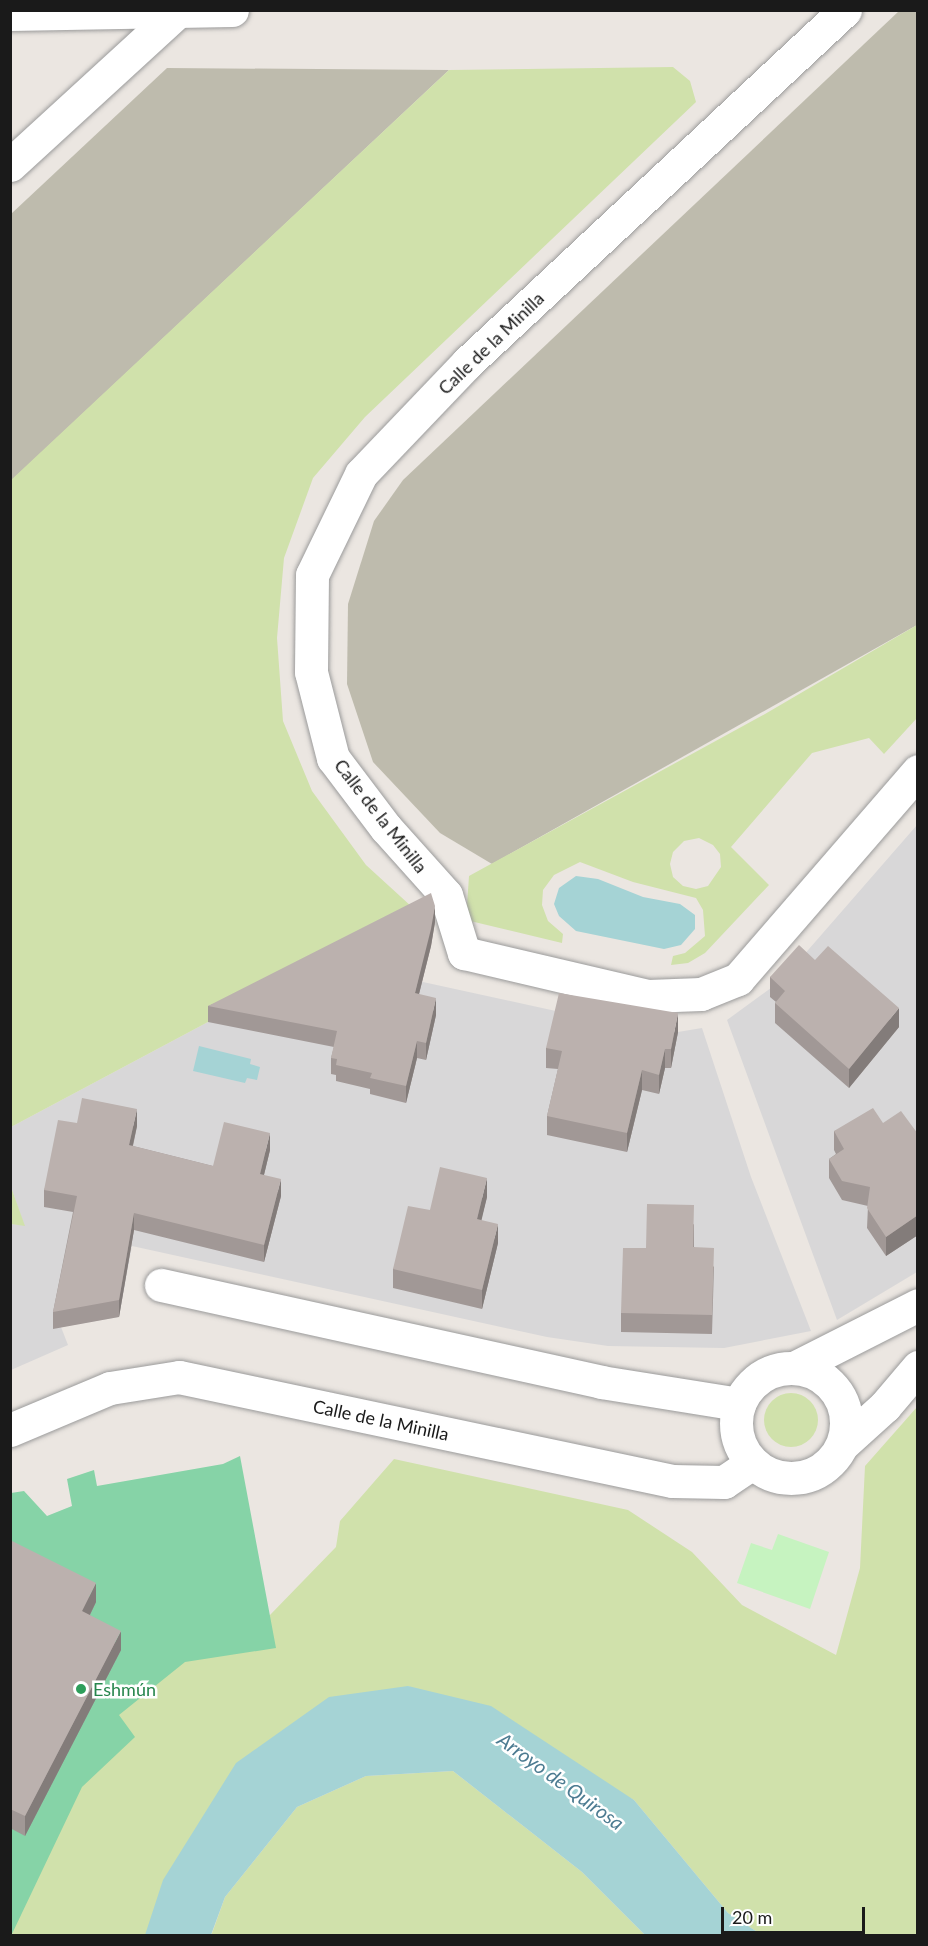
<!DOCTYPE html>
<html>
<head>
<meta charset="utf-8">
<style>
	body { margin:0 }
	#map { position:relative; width:928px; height:1946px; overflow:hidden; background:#ebe6e1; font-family:Lato,sans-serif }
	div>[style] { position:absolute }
	.residential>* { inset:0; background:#d8d7d8 }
	.construction>* { inset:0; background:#bebbad }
	.grass>* { inset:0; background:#d0e1ab }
	.round { border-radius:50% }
	.park>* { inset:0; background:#c6f3c0 }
	.pitch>* { inset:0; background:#86d3a7 }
	.water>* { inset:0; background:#a5d3d5 }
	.roads { filter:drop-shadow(0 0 2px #9b9b9b) drop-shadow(0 0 2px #9b9b9b) }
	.street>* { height:33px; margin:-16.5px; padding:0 16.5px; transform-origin:16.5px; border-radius:16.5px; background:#fff }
	.street>.ring { margin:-16.5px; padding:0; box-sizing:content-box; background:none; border:33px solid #fff; border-radius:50% }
	.wall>* { inset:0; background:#a19896 }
	.shaded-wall>* { inset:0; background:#837c7a }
	.building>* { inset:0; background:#bbb1ae }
	.dots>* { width:16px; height:16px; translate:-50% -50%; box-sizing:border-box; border:3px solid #fff; border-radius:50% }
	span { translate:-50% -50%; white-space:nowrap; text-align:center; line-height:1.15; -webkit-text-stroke:5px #fff; paint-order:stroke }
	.street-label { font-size:18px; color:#1a1a1a }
	.leisure-label { font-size:18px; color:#27864d }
	.left { translate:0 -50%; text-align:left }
	.water-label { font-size:20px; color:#4c7b91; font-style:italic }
	.frame { position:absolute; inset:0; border:12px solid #1a1a1a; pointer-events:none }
	.scale { position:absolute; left:721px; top:1907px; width:144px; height:27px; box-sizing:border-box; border:3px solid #1a1a1a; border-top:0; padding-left:8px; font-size:18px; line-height:21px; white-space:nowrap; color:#1a1a1a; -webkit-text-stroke:4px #fff; paint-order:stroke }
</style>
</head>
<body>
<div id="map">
	<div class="residential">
		<div style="clip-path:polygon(917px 825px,917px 1272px,837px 1320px,727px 1020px,782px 980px)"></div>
		<div style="clip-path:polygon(400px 977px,583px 1017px,678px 1032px,702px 1028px,751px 1177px,811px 1331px,724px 1348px,608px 1346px,547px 1337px,132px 1246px,119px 1317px,61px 1327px,68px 1345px,11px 1370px,11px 1224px,24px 1225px,11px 1187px,11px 1127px,208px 1022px)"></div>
	</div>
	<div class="construction">
		<div style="clip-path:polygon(899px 11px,917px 11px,917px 625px,492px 864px,440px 833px,373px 762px,347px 684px,348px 604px,374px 521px,403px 480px)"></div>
		<div style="clip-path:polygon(167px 68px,449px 70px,11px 481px,11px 214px)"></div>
	</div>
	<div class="grass">
		<div style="clip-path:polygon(673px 67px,690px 81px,696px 102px,365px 417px,313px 478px,284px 558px,277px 638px,283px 721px,312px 791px,366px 865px,412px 907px,208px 1022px,11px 1127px,10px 481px,449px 70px)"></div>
		<div style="clip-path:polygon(evenodd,917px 625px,917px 718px,884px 754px,869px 738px,812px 753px,731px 847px,769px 885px,705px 953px,688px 963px,671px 965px,673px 956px,685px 953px,705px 936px,703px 910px,696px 898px,633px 882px,580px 862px,554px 875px,543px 890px,542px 905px,548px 921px,563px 934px,562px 943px,466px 920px,469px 876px,765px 714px,917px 625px,699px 838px,713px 845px,720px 854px,721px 867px,708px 886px,696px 889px,683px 886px,673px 877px,670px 864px,673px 852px,684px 841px,699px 838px)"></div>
		<div style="clip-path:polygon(11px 1187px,25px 1226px,11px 1224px)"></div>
		<div class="round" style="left:764px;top:1393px;width:54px;height:54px"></div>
		<div style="clip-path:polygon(917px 1407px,917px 1935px,762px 1935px,728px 1913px,634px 1800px,408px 1686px,145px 1935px,11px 1935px,10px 1900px,137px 1637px,270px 1615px,336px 1547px,340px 1521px,394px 1459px,628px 1510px,692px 1552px,742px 1605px,836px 1655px,860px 1568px,865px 1466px)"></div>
		<div style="clip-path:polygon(453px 1771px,582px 1872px,645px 1935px,211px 1936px,225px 1897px,297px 1807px,366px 1776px)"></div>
	</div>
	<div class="park">
		<div style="clip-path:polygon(778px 1534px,829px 1552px,810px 1609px,737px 1583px,751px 1543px,772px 1550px)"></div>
	</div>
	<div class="pitch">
		<div style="clip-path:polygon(240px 1456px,276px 1648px,185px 1662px,119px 1715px,135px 1737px,82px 1787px,11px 1936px,11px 1493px,24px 1491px,47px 1516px,72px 1506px,67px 1479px,94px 1470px,97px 1486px,223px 1464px)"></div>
	</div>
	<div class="water">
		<div style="clip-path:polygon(576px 876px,598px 879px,643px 897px,680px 904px,695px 915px,695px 929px,681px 945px,664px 949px,576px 931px,559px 916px,554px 904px,559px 888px)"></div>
		<div style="clip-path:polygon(199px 1046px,251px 1059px,250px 1064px,260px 1067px,257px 1080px,247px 1078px,245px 1083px,193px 1071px)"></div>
		<div style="clip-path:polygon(408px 1686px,491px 1706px,634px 1800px,728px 1913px,762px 1935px,645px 1935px,582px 1872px,453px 1771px,366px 1776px,297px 1807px,225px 1897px,211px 1935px,145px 1935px,163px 1880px,236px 1763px,329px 1697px)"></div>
	</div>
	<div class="roads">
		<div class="street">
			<div style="left:845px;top:10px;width:517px;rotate:136.96deg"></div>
			<div style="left:467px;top:363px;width:153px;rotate:133.7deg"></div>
			<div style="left:361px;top:474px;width:112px;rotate:115.9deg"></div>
			<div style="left:312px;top:575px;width:97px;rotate:90.6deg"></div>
			<div style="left:311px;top:672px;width:89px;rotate:75.7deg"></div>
			<div style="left:333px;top:758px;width:88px;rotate:52.9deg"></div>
			<div style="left:386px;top:828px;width:90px;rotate:48.2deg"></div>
			<div style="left:446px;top:895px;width:61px;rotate:72.8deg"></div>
			<div style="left:464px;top:953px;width:189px;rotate:13.2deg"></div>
			<div style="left:648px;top:996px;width:53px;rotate:-2.2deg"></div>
			<div style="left:701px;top:994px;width:40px;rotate:-22deg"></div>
			<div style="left:738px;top:979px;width:275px;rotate:-49.1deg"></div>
			<div style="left:10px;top:14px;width:222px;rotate:-1deg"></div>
			<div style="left:10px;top:165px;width:225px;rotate:-42.5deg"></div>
			<div style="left:161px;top:1285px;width:451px;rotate:12.4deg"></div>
			<div style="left:601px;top:1382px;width:140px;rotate:9.1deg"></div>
			<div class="ring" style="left:736px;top:1368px;width:77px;height:77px"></div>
			<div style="left:794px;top:1368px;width:139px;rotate:-26.9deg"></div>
			<div style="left:10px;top:1430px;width:108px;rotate:-22.8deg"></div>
			<div style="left:110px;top:1388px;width:70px;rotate:-9.1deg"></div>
			<div style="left:179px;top:1377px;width:504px;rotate:11.91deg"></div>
			<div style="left:672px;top:1481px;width:52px;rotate:1.1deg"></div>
			<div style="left:724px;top:1482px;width:34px;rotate:-34deg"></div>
			<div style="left:843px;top:1444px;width:57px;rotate:-42.1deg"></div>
			<div style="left:885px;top:1406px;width:51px;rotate:-49.8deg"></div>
		</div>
	</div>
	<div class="wall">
		<div style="clip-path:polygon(435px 922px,431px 946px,419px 994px,436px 1015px,426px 1060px,417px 1058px,406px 1103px,370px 1094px,370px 1089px,336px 1081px,336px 1075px,331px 1074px,331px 1058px,334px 1047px,208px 1022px,208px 1006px)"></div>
		<div style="clip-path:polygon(815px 960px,899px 1027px,849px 1088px,775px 1023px,775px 1003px,776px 1002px,770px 997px,770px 977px)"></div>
		<div style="clip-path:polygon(678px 1032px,671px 1068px,665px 1068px,659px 1094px,642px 1090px,627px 1152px,547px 1135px,547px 1116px,558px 1069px,546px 1068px,546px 1048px)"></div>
		<div style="clip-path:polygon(77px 1123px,137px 1126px,133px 1146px,213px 1166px,270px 1150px,264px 1175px,281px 1196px,264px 1262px,134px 1230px,119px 1317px,53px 1329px,53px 1312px,73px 1212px,44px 1207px,44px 1190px)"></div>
		<div style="clip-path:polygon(883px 1123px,918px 1134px,918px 1235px,886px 1256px,867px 1228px,868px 1206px,842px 1200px,829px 1178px,829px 1159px,836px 1154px,834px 1150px,834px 1131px)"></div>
		<div style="clip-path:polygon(487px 1197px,481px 1220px,498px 1243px,482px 1309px,393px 1288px,393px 1269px,430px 1210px)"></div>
		<div style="clip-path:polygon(694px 1224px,694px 1247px,714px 1267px,712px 1334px,621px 1332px,621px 1313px,646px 1248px)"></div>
		<div style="clip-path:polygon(10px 1540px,96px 1602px,90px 1615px,121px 1650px,25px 1836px,10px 1828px)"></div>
	</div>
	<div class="shaded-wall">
		<div style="clip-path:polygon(435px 906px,435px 922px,431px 946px,415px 1010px,415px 993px)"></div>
		<div style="clip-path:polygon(436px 998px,436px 1015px,426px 1060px,426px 1043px)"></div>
		<div style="clip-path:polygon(899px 1008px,899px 1027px,849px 1088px,849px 1069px)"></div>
		<div style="clip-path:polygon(678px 1013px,678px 1032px,671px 1068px,671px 1049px)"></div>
		<div style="clip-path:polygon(417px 1041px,417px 1058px,406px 1103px,406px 1086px)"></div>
		<div style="clip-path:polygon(665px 1049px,665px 1068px,659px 1094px,659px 1075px)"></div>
		<div style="clip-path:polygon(642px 1070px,642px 1090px,627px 1152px,627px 1133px)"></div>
		<div style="clip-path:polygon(137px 1109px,137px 1126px,129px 1162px,129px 1145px)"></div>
		<div style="clip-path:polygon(270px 1133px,270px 1150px,260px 1191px,260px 1174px)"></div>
		<div style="clip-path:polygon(487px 1178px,487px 1197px,477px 1239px,477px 1219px)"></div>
		<div style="clip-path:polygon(281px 1179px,281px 1196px,264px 1262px,264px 1245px)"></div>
		<div style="clip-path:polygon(134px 1213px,134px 1230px,119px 1317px,119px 1300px)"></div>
		<div style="clip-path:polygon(918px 1215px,918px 1235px,886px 1256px,886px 1237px)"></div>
		<div style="clip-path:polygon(498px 1224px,498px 1243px,482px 1309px,482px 1290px)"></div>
		<div style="clip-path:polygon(96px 1583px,96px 1602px,82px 1631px,82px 1611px)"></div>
		<div style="clip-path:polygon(121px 1631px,121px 1650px,25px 1836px,25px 1816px)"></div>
	</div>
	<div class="building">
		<div style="clip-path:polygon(431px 893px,435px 906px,431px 929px,415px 993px,436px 998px,426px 1043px,417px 1041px,406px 1086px,370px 1078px,372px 1073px,336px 1065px,337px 1059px,331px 1058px,337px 1031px,208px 1006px)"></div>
		<div style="clip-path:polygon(799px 945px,815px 960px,828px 946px,899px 1008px,849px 1069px,775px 1003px,785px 991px,770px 977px)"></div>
		<div style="clip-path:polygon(559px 993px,678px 1013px,671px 1049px,665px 1049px,659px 1075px,642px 1070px,627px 1133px,547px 1116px,562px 1051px,546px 1048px)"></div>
		<div style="clip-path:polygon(82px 1098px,137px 1109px,129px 1145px,213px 1166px,224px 1122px,270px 1133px,260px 1174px,281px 1179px,264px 1245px,134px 1213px,119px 1300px,53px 1312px,77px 1196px,44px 1190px,58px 1120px,77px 1123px)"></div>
		<div style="clip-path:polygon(873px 1108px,883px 1123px,901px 1111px,918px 1134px,918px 1215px,886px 1237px,867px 1208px,870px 1187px,842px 1181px,829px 1159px,844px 1149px,834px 1131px)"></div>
		<div style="clip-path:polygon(440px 1167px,487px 1178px,477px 1219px,498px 1224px,482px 1290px,393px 1269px,408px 1206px,430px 1210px)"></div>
		<div style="clip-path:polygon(647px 1204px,694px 1205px,693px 1247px,714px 1248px,712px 1315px,621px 1313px,623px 1248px,646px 1248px)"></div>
		<div style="clip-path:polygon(10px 1540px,96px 1583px,82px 1611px,121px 1631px,25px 1816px,10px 1809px)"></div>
	</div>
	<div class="dots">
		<div style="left:81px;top:1689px;background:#2e9e5b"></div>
	</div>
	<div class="street-label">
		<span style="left:491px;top:343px;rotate:-44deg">Calle de la Minilla</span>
		<span style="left:381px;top:816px;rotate:52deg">Calle de la Minilla</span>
		<span style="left:381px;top:1420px;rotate:12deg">Calle de la Minilla</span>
	</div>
	<div class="leisure-label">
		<span class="left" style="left:93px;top:1689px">Eshmún</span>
	</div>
	<div class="water-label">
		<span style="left:561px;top:1781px;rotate:36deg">Arroyo de Quirosa</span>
	</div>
	<div class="frame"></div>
	<div class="scale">20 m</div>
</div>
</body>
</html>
